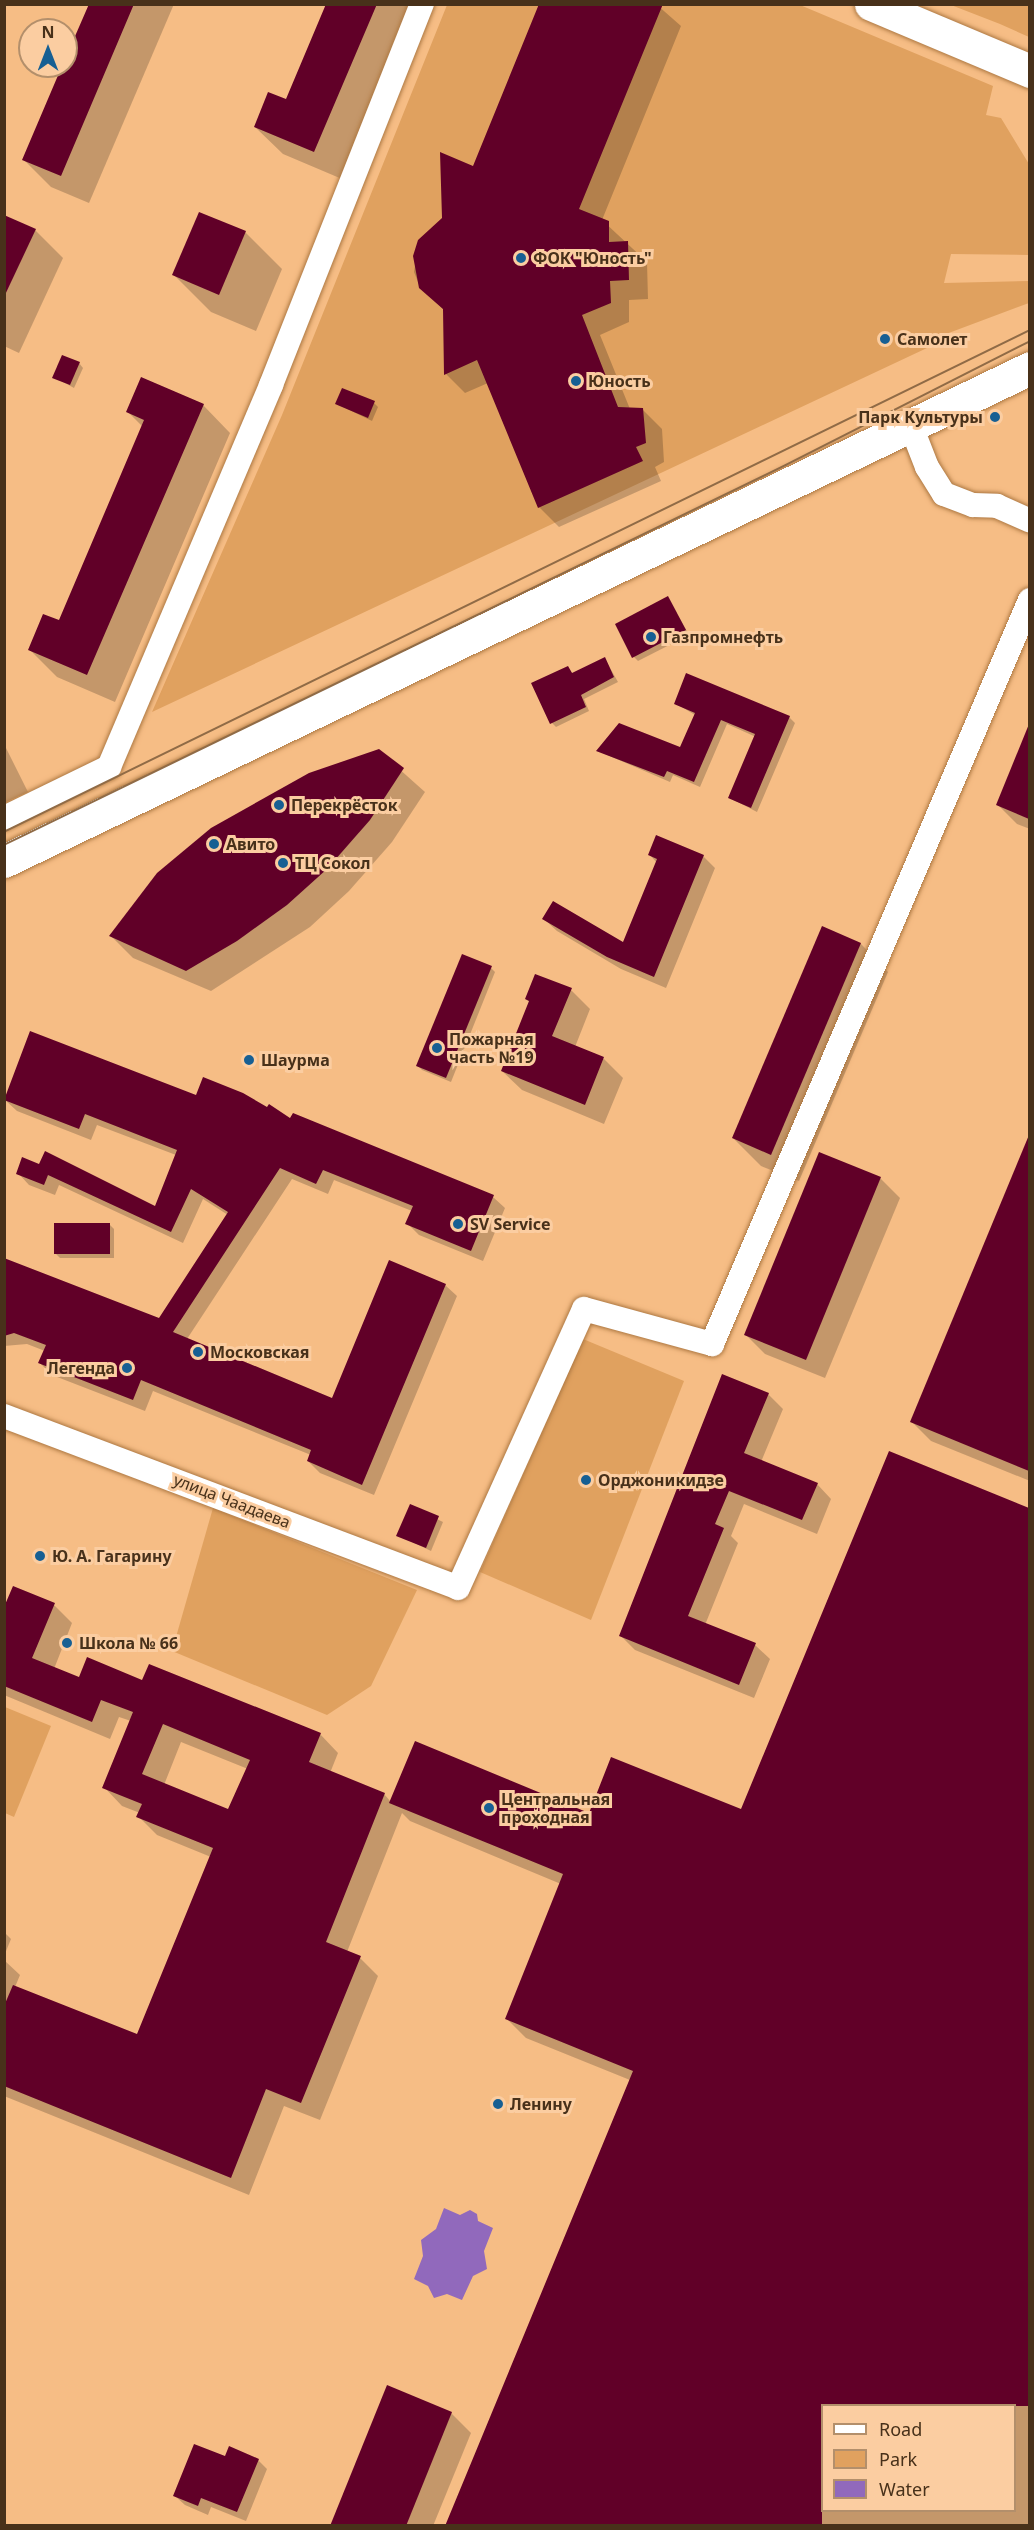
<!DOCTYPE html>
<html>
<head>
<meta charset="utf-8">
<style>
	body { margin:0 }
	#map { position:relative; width:1034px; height:2530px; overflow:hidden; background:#f6bd85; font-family:"Noto Sans",sans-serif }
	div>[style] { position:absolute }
	.green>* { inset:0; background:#e0a15f }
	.water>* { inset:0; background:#9169bc }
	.shadow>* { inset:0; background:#0003 }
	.building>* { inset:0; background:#610028 }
	.roads { filter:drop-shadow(0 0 2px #ad7842) drop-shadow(0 0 2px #ad7842) }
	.street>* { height:24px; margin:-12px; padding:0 12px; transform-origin:12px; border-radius:12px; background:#fff }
	.secondary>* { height:33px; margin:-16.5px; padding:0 16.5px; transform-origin:16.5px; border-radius:16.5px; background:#fff }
	.tram>* { height:1.5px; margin:-0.75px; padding:0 0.75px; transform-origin:0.75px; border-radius:0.75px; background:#906b46 }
	.dots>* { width:16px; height:16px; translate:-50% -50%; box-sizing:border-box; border:3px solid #fbcda1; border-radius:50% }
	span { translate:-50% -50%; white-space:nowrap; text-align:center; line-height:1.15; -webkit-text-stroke:6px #fbcda1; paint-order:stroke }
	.poi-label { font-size:16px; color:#48311a; font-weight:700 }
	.left { translate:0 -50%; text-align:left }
	.right { translate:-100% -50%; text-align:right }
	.street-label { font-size:16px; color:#48311a }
	.frame { position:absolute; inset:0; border:6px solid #48311a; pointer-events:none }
	.legend { position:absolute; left:821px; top:2404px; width:195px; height:108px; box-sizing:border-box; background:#fbcda1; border:2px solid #b38f6b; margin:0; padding:8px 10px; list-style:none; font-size:18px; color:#48311a }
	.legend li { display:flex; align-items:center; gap:12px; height:30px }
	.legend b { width:30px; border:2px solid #b38f6b }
	.north { position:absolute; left:18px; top:18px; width:60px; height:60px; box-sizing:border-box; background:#fbcda1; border:2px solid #b38f6b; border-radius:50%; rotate:0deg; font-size:16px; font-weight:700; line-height:24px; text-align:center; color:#48311a }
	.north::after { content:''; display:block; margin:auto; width:21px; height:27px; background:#175f93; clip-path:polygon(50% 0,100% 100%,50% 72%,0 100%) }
</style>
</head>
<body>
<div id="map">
	<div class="green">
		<div style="clip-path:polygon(447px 5px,800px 5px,993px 86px,986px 115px,1001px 118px,1029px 164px,1029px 255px,951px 254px,944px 283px,1029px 281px,1029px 303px,930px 340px,927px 348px,152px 712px,282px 415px)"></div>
		<div style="clip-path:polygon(951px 5px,1029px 5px,1029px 37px,1000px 24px)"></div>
		<div style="clip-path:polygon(583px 1339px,684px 1381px,591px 1620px,480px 1572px)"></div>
		<div style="clip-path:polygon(213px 1508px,417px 1590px,371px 1686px,327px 1715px,172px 1651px)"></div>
		<div style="clip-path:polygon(5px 1707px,51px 1726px,14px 1817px,5px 1813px)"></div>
	</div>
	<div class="water">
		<div style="clip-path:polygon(444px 2208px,460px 2215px,470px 2210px,477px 2214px,478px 2221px,493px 2228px,484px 2251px,487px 2269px,473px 2276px,462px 2300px,447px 2294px,434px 2298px,428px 2286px,414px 2279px,423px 2256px,421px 2240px,436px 2229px)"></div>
	</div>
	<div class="shadow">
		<div style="clip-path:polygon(90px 4px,174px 4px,89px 203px,51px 187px,24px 160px)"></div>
		<div style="clip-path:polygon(328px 4px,416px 4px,342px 179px,283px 154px,255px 127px,287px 101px)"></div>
		<div style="clip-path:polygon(656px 4px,681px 26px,602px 220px,647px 262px,648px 299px,629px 300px,629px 322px,600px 335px,630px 409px,643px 410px,662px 429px,664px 462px,655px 467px,661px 481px,559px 527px,539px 507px,488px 383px,465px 393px,446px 374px,445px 311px,420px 287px,414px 272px,419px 241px,443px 218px,474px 168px)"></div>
		<div style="clip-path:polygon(4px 216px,35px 230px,63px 258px,19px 353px,4px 346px)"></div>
		<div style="clip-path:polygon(245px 232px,282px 269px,256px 331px,211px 312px,174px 275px)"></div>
		<div style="clip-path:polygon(79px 363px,83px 368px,74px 388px,54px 377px)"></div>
		<div style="clip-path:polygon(374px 403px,378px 407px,372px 421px,337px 404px)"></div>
		<div style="clip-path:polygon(203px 405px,230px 433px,115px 702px,57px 677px,30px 650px,59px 622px,143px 427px,128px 412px)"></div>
		<div style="clip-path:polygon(668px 598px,689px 635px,638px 661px,634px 657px)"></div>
		<div style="clip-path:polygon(605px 659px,618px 682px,584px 699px,589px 711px,556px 727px,552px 723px,568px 668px,573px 674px)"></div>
		<div style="clip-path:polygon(675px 703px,789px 717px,795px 723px,757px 812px,730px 798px,756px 737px,727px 724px,700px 787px,673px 775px,670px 782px,598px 751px,681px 749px,695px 715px)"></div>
		<div style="clip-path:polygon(1030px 727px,1030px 829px,1017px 824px,998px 805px)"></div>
		<div style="clip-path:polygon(4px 744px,28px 792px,4px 803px)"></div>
		<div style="clip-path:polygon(379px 751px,425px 792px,392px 842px,349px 891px,310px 927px,211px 991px,133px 958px,111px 936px)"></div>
		<div style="clip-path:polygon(650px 855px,703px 856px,715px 868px,666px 988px,621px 969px,557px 931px,544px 919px,624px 944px,657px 863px)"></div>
		<div style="clip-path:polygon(823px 928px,861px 944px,888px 972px,799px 1181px,761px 1166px,733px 1138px)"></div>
		<div style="clip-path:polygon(491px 968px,495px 972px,451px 1082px,422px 1070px,418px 1066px)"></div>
		<div style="clip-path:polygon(571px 990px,590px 1009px,575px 1047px,604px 1059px,623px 1078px,604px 1124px,522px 1090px,502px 1071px,530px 1002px,526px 999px)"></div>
		<div style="clip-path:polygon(197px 1097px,290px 1120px,493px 1197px,505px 1208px,483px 1261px,419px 1235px,407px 1223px,412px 1211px,334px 1180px,328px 1194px,292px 1179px,187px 1339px,333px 1400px,445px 1285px,457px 1296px,374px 1495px,320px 1473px,308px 1461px,311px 1455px,153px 1391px,145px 1411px,52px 1375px,40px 1363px,45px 1351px,27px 1344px,4px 1346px,4px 1260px,159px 1320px,228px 1215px,203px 1199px,183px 1243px,59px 1185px,55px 1195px,29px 1185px,18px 1173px,23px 1159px,156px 1208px,176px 1155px,97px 1125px,91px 1140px,17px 1111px,5px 1100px)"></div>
		<div style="clip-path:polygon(1030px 1142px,1030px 1481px,931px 1441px,912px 1422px)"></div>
		<div style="clip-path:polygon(880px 1178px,900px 1198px,825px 1378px,765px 1354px,745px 1334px)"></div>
		<div style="clip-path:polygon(109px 1224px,114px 1229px,114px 1258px,60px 1258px,55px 1253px)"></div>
		<div style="clip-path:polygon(768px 1394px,783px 1409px,761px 1462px,817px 1484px,831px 1499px,817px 1534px,744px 1504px,731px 1536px,738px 1543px,705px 1625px,755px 1645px,770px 1659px,754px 1698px,635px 1650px,620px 1635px)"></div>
		<div style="clip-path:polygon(evenodd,890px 1453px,1030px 1510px,1030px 2526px,446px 2526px,630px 2080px,526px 2038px,507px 2019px,561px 1884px,410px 1821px,402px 1813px,347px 1952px,360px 1958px,378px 1976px,320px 2120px,284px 2106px,249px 2195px,4px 2096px,4px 1960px,20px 1975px,15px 1987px,138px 2036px,211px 1857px,157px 1835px,138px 1816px,140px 1813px,122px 1806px,104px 1787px,131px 1721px,119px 1717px,110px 1739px,4px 1695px,4px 1611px,54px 1605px,72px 1623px,54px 1669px,80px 1679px,143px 1682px,320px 1734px,338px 1753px,330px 1773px,384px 1794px,391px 1802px,590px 1815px,741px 1811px,890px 1453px,181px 1742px,248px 1769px,229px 1811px,164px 1785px,181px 1742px,890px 1453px,822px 2406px,1014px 2406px,1014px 2510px,822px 2510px,822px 2406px)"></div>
		<div style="clip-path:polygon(410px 1506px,443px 1522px,431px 1551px,398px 1535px)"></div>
		<div style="clip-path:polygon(4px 1932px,11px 1939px,4px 1956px)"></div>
		<div style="clip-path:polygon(451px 2413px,471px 2433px,433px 2526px,332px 2526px)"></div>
		<div style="clip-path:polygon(225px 2458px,258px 2460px,267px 2469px,246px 2521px,211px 2507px,208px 2515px,185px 2505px,175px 2496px)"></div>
	</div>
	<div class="building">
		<div style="clip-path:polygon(89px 4px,134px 4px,61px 176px,22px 160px,62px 66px,66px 66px,66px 57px)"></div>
		<div style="clip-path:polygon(326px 4px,377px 4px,314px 152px,254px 127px,268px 92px,286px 99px)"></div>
		<div style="clip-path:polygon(539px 4px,663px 4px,579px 209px,609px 221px,609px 242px,628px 241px,629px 280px,610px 281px,611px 303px,582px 315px,618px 407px,643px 408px,646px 443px,636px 447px,643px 461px,538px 508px,477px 360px,444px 375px,443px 309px,419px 288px,413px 256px,418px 240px,442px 218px,440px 152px,473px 166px)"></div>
		<div style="clip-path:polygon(199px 212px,246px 231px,219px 295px,172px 275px)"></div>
		<div style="clip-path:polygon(4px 215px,36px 229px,4px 297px)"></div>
		<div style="clip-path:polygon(62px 355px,80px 362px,70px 385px,52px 378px)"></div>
		<div style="clip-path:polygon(141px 377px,204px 404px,87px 675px,28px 650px,43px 614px,59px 620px,144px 420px,126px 412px)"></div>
		<div style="clip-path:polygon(342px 388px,375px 401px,368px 418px,335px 404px)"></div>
		<div style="clip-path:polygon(668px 596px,686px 630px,632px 658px,615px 624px)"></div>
		<div style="clip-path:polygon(605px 657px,614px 677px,581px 695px,586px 707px,550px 724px,531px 683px,568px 666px,572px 673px)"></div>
		<div style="clip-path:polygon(686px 673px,790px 716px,751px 808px,728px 798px,755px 734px,721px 720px,694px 782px,667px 771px,664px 777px,596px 751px,619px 723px,680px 747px,695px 713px,674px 704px)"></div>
		<div style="clip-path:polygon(1029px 724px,1029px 819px,996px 805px)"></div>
		<div style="clip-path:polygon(379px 749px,404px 768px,370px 820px,327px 869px,287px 905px,237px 941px,186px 971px,109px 936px,157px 873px,211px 828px,309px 773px)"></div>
		<div style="clip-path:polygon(656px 835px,704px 855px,654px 977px,607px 957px,542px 919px,553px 901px,623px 942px,657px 859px,648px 855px)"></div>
		<div style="clip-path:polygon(822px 926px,861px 943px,771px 1155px,732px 1138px)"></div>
		<div style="clip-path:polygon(462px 954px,492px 966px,446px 1078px,416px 1066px)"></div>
		<div style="clip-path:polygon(535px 974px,572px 988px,552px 1036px,604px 1057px,585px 1105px,501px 1071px,529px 1001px,525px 999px)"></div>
		<div style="clip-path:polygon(30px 1031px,196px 1095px,203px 1077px,243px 1093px,267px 1107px,269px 1104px,290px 1118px,293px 1113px,494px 1195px,471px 1251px,405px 1224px,413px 1206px,323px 1170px,316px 1184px,280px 1168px,173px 1332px,332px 1398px,389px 1260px,446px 1284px,362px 1485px,307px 1461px,311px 1450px,141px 1380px,133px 1400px,38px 1363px,46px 1345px,14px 1333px,4px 1336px,4px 1258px,159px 1318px,228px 1212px,191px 1189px,171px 1232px,48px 1175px,44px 1185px,16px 1174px,22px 1157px,39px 1164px,45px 1151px,155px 1206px,177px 1150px,85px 1114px,79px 1129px,4px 1100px)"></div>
		<div style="clip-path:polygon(1029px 1135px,1029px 1471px,910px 1422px)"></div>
		<div style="clip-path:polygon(819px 1152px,881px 1177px,806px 1360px,744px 1335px)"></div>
		<div style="clip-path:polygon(54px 1223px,110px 1223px,110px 1254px,54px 1254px)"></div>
		<div style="clip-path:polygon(722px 1374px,769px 1393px,744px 1453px,818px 1483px,802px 1520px,729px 1491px,715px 1524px,724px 1528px,688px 1616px,756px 1643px,739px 1685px,619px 1636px)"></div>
		<div style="clip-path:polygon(889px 1451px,1029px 1508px,1029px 2406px,822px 2406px,822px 2526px,445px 2526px,633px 2071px,505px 2019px,563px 1874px,389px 1803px,415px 1741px,589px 1813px,611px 1757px,741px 1809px)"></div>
		<div style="clip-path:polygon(410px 1504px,439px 1516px,426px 1548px,396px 1536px)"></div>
		<div style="clip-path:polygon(evenodd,13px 1586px,55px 1603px,32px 1658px,79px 1677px,87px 1657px,142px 1680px,149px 1664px,321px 1733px,309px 1762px,385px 1793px,326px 1942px,361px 1956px,301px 2103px,266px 2089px,231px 2178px,4px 2086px,4px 2006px,13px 1985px,137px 2034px,213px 1848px,136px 1817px,142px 1804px,102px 1788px,133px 1712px,101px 1700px,92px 1722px,4px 1686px,4px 1607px,13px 1586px,163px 1724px,250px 1760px,228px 1809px,142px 1774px,163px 1724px)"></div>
		<div style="clip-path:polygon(387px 2385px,452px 2412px,406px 2526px,330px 2526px)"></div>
		<div style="clip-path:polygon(194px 2444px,225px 2456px,229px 2446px,259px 2459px,237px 2512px,201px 2498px,198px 2506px,173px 2496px)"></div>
	</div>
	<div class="roads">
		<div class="street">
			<div style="left:911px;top:426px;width:44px;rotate:68.7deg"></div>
			<div style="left:927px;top:467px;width:32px;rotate:58deg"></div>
			<div style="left:944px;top:494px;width:31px;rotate:21deg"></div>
			<div style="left:973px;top:505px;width:24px;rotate:2deg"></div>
			<div style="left:997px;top:506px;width:36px;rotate:24deg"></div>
			<div style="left:4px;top:818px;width:117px;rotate:-25.9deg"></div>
			<div style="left:109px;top:767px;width:415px;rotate:-67deg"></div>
			<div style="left:271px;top:385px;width:410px;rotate:-68.4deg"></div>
			<div style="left:4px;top:1416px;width:485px;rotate:20.7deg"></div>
			<div style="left:458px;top:1588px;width:306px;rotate:-65.7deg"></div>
			<div style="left:584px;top:1309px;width:133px;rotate:15.3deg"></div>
			<div style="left:712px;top:1344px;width:809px;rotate:-66.86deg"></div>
		</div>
		<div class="secondary">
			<div style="left:871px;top:4px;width:173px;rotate:22.8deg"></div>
			<div style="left:4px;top:861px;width:1138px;rotate:-25.66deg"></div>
		</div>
	</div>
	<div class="tram">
		<div style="left:4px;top:832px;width:1142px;rotate:-26.07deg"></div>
		<div style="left:4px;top:845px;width:869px;rotate:-25.92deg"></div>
		<div style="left:786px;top:465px;width:274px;rotate:-26.9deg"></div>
	</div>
	<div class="dots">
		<div style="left:521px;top:258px;background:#175f93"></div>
		<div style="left:885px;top:339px;background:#175f93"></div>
		<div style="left:576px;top:381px;background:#175f93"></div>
		<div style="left:995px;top:417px;background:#175f93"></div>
		<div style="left:651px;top:637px;background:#175f93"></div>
		<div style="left:279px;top:805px;background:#175f93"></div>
		<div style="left:214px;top:844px;background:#175f93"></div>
		<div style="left:283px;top:863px;background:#175f93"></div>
		<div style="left:437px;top:1048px;background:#175f93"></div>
		<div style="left:249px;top:1060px;background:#175f93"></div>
		<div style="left:458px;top:1224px;background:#175f93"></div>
		<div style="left:198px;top:1352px;background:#175f93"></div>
		<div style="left:127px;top:1368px;background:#175f93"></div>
		<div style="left:586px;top:1480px;background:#175f93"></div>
		<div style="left:40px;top:1556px;background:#175f93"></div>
		<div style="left:67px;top:1643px;background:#175f93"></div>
		<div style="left:489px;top:1808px;background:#175f93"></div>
		<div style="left:498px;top:2104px;background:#175f93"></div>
	</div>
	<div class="poi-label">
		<span class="left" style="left:533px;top:258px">ФОК "Юность"</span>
		<span class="left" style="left:897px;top:339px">Самолет</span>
		<span class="left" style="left:588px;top:381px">Юность</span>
		<span class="right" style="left:983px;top:417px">Парк Культуры</span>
		<span class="left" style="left:663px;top:637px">Газпромнефть</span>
		<span class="left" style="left:291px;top:805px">Перекрёсток</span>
		<span class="left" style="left:226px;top:844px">Авито</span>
		<span class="left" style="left:295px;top:863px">ТЦ Сокол</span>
		<span class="left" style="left:449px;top:1048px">Пожарная<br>часть №19</span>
		<span class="left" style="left:261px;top:1060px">Шаурма</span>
		<span class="left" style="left:470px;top:1224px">SV Service</span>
		<span class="left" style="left:210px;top:1352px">Московская</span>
		<span class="right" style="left:115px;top:1368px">Легенда</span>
		<span class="left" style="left:598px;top:1480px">Орджоникидзе</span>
		<span class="left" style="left:52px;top:1556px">Ю. А. Гагарину</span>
		<span class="left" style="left:79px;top:1643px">Школа № 66</span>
		<span class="left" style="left:501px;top:1808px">Центральная<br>проходная</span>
		<span class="left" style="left:510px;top:2104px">Ленину</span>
	</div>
	<div class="street-label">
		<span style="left:232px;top:1501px;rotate:21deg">улица Чаадаева</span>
	</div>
	<div class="frame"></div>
	<ul class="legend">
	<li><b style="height:8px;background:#fff"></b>Road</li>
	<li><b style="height:16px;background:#e0a15f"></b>Park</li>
	<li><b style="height:16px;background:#9169bc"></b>Water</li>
	</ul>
	<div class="north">N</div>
</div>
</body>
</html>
